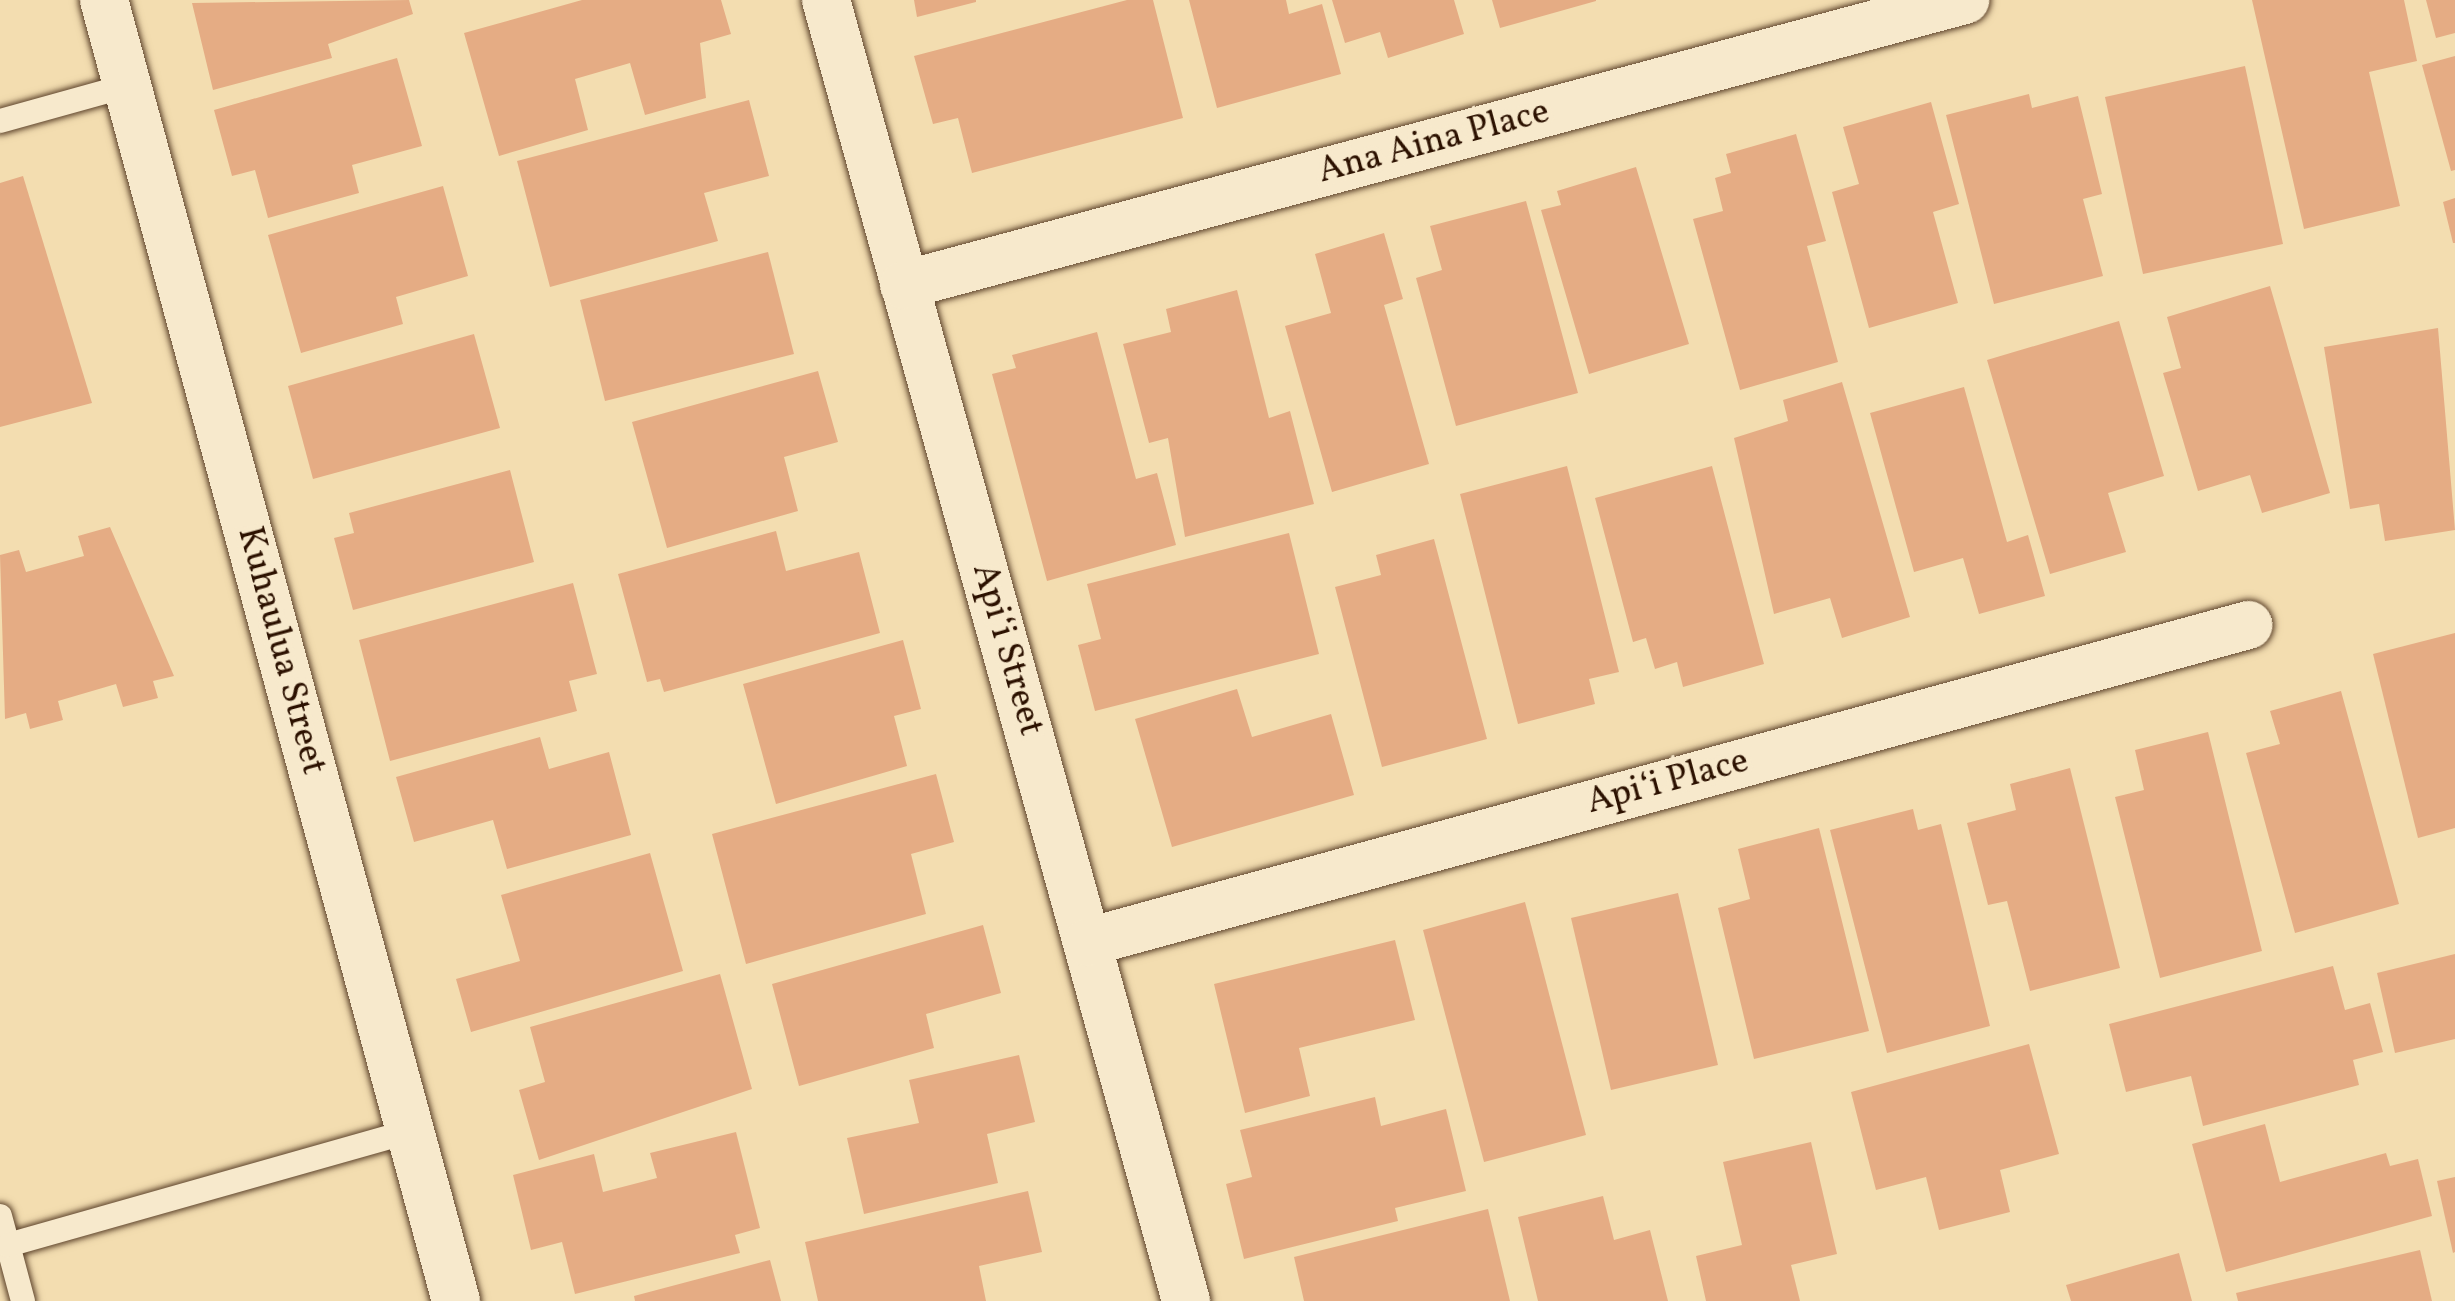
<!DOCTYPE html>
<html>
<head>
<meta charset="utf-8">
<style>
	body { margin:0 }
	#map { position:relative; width:2455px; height:1301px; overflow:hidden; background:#f3ddb0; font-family:Vollkorn,serif }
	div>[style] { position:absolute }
	.building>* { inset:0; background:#e5ac84 }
	.roads { filter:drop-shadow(0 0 3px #5e442c) drop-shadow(0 0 3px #5e442c) }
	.lane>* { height:24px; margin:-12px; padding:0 12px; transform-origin:12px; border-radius:12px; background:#f7e9cc }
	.street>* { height:48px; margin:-24px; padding:0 24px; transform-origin:24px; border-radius:24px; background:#f7e9cc }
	span { translate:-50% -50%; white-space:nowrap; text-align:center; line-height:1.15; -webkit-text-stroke:10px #f7e9cc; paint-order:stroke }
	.street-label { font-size:36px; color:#2c1100 }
</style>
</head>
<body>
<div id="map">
	<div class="building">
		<div style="clip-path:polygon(409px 0,413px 14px,328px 44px,332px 58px,213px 90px,192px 3px)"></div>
		<div style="clip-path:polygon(582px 0,721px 0,731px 34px,700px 43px,706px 98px,645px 115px,630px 63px,575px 79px,588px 130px,499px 156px,464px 33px)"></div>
		<div style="clip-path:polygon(914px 0,976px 0,976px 2px,917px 17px)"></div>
		<div style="clip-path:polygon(1127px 0,1153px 0,1183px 118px,972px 173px,958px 118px,933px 124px,914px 56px)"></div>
		<div style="clip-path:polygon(1189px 0,1286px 0,1289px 14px,1322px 4px,1341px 74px,1217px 108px)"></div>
		<div style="clip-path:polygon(1332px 0,1454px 0,1464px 34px,1388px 58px,1380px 32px,1345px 43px)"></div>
		<div style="clip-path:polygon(1492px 0,1596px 0,1596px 1px,1500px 28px)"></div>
		<div style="clip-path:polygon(2252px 0,2404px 0,2417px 61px,2369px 72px,2400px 206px,2304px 229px)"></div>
		<div style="clip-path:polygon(2426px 0,2455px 0,2455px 33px,2436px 38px)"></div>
		<div style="clip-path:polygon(2455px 56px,2455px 170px,2451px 171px,2422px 65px)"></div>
		<div style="clip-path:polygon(397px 58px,422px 146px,352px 165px,359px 193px,268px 218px,255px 170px,232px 176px,214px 110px)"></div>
		<div style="clip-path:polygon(2245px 66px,2283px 244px,2143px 274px,2105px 97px)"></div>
		<div style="clip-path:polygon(2029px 94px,2032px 108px,2078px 96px,2102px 194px,2083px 199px,2103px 276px,1994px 304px,1946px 115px)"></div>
		<div style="clip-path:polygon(749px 100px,769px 176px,704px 193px,718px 241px,550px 287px,517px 161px)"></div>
		<div style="clip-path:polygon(1931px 102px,1959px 204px,1933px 212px,1958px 303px,1869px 328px,1832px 192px,1859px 184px,1843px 127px)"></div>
		<div style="clip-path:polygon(1796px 134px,1826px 241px,1807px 246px,1838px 362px,1740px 390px,1693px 219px,1723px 211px,1715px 178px,1731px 173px,1726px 154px)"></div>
		<div style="clip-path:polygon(1636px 167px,1689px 344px,1589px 374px,1541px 210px,1561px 205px,1557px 191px)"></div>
		<div style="clip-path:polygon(23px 176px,92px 403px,0 427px,0 183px)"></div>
		<div style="clip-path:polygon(443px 186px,468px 276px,396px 297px,403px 324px,301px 353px,268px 235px)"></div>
		<div style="clip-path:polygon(2455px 198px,2455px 243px,2453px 243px,2443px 202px)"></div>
		<div style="clip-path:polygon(1526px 201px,1578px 393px,1456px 426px,1416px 278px,1442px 270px,1430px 226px)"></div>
		<div style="clip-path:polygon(1384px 233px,1403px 299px,1384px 305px,1429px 464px,1332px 492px,1285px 326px,1331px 313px,1315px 254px)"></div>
		<div style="clip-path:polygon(768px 252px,794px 354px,605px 401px,580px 300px)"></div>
		<div style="clip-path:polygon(2270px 286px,2330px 493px,2262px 513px,2250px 475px,2198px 491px,2163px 373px,2181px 368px,2167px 317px)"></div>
		<div style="clip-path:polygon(1237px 290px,1269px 418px,1290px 411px,1314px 504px,1185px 537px,1168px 438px,1149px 443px,1123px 344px,1171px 332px,1166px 309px)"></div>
		<div style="clip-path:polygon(2119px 321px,2164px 476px,2108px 493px,2126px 552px,2050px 574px,1987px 360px)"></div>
		<div style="clip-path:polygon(2438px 328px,2455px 530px,2385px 541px,2379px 504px,2350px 509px,2324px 347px)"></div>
		<div style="clip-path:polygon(1097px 332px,1136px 479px,1157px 473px,1176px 545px,1047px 581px,992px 374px,1016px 368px,1012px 355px)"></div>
		<div style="clip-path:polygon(474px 334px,500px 428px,313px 479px,288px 386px)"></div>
		<div style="clip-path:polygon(818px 371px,838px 442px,784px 457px,798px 511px,667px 548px,632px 422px)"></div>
		<div style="clip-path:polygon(1842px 382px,1910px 617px,1842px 638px,1830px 598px,1774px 614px,1734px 438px,1788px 421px,1783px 400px)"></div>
		<div style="clip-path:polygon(1964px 387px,2007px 542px,2028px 535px,2045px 596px,1979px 614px,1963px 558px,1914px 572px,1870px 413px)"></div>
		<div style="clip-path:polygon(1567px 466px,1619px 672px,1589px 679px,1595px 704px,1518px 724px,1460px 494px)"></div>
		<div style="clip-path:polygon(1712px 466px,1764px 664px,1683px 687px,1677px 662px,1655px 669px,1646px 638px,1633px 642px,1595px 498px)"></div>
		<div style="clip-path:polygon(510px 470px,534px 562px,353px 610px,334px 538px,354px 533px,349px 513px)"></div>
		<div style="clip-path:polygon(110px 527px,174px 676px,153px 681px,158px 698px,123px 707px,116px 684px,58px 701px,63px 720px,30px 729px,26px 713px,5px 719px,0 555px,19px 550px,26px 572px,84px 556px,78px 536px)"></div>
		<div style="clip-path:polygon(776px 531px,786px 571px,859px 552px,880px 633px,664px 692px,660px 679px,647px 682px,618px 574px)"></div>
		<div style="clip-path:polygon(1289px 533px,1319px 654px,1095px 711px,1078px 645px,1101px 639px,1087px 584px)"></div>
		<div style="clip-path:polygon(1434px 539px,1487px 739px,1382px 767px,1335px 587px,1381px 575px,1376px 555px)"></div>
		<div style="clip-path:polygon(573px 583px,597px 674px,569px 681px,577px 711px,390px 761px,359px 640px)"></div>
		<div style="clip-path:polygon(2455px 633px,2455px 828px,2418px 838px,2373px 654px)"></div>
		<div style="clip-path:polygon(903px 640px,921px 709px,894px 716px,907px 766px,776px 804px,743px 684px)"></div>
		<div style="clip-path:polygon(1237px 689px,1252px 737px,1331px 714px,1354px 795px,1172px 847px,1135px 719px)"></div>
		<div style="clip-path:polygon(2341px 691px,2399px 904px,2295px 933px,2246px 753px,2280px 744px,2270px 711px)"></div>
		<div style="clip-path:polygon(2208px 732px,2262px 951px,2160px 978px,2115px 797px,2144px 790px,2135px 750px)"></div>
		<div style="clip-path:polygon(540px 737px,549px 769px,609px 752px,631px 835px,507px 869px,493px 820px,414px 842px,396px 777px)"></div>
		<div style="clip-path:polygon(2070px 768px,2120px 968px,2030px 991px,2007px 901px,1988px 905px,1967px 823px,2016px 810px,2010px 784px)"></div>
		<div style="clip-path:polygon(936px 774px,954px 842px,911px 854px,926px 914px,746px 964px,712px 834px)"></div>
		<div style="clip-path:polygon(1913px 809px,1918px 830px,1941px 824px,1990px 1026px,1887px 1053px,1830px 830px)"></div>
		<div style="clip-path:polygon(1819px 828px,1869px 1031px,1754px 1059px,1718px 908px,1750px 899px,1738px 849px)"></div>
		<div style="clip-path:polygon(650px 853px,683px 971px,471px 1032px,456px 979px,520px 961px,501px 895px)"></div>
		<div style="clip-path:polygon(1678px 893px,1718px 1065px,1611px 1090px,1571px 918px)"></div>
		<div style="clip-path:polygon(1525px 902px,1586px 1135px,1484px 1162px,1423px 930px)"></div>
		<div style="clip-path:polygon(983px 925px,1001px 993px,926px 1014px,934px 1048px,799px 1086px,772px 984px)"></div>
		<div style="clip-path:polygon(1395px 940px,1415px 1020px,1299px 1048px,1310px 1096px,1245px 1113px,1214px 984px)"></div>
		<div style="clip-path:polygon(2455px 954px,2455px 1039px,2395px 1053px,2377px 973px)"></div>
		<div style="clip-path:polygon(2333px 966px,2345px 1010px,2370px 1003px,2383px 1052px,2353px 1060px,2359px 1085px,2203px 1126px,2191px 1076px,2126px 1092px,2109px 1024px)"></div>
		<div style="clip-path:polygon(720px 974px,752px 1089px,539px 1160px,519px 1090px,545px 1082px,530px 1027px)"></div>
		<div style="clip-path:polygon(2029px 1044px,2059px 1154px,2000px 1170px,2010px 1212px,1939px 1230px,1926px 1177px,1876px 1190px,1851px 1092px)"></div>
		<div style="clip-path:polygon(1019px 1055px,1035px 1122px,987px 1134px,998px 1183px,864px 1214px,847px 1138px,919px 1123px,909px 1080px)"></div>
		<div style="clip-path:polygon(1375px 1097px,1381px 1126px,1446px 1109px,1466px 1191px,1395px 1208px,1398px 1221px,1244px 1259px,1226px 1184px,1252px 1177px,1240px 1130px)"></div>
		<div style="clip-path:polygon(2265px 1124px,2280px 1182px,2386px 1153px,2390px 1166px,2418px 1159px,2432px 1216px,2226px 1272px,2192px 1144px)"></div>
		<div style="clip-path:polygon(736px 1132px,760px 1228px,735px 1235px,740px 1253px,575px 1294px,562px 1242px,531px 1250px,513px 1175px,594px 1154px,603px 1192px,657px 1178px,650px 1153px)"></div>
		<div style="clip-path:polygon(1811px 1142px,1837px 1254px,1791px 1265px,1800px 1301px,1706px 1301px,1696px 1256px,1742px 1245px,1723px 1162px)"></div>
		<div style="clip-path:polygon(2455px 1177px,2455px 1252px,2453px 1253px,2437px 1181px)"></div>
		<div style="clip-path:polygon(1028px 1191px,1042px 1252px,979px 1266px,986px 1301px,818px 1301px,805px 1242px)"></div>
		<div style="clip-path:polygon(1603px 1196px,1614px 1240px,1650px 1230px,1668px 1301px,1538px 1301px,1518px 1217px)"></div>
		<div style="clip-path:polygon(1488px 1209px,1510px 1301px,1304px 1301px,1294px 1257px)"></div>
		<div style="clip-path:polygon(2420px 1250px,2432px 1301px,2238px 1301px,2236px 1293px)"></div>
		<div style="clip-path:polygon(2179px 1253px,2192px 1301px,2071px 1301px,2066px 1285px)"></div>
		<div style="clip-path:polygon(770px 1260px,781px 1301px,635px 1301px,634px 1296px)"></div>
	</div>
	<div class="roads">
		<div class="lane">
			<div style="left:0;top:121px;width:131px;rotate:-15.5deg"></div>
			<div style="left:0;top:1216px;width:30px;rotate:75deg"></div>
			<div style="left:23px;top:1301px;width:58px;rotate:-105deg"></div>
			<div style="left:8px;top:1245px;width:420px;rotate:-15.8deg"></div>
		</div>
		<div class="street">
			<div style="left:104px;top:0;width:1348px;rotate:74.86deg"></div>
			<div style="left:826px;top:0;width:1350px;rotate:74.53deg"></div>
			<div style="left:904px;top:285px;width:1099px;rotate:-15.04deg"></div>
			<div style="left:1088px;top:942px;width:1203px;rotate:-15.28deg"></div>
		</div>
	</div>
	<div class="street-label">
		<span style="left:1434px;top:143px;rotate:-15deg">Ana Aina Place</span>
		<span style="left:1006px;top:650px;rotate:74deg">Apiʻi Street</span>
		<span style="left:280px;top:651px;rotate:75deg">Kuhaulua Street</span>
		<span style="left:1668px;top:783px;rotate:-15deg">Apiʻi Place</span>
	</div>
</div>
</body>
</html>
